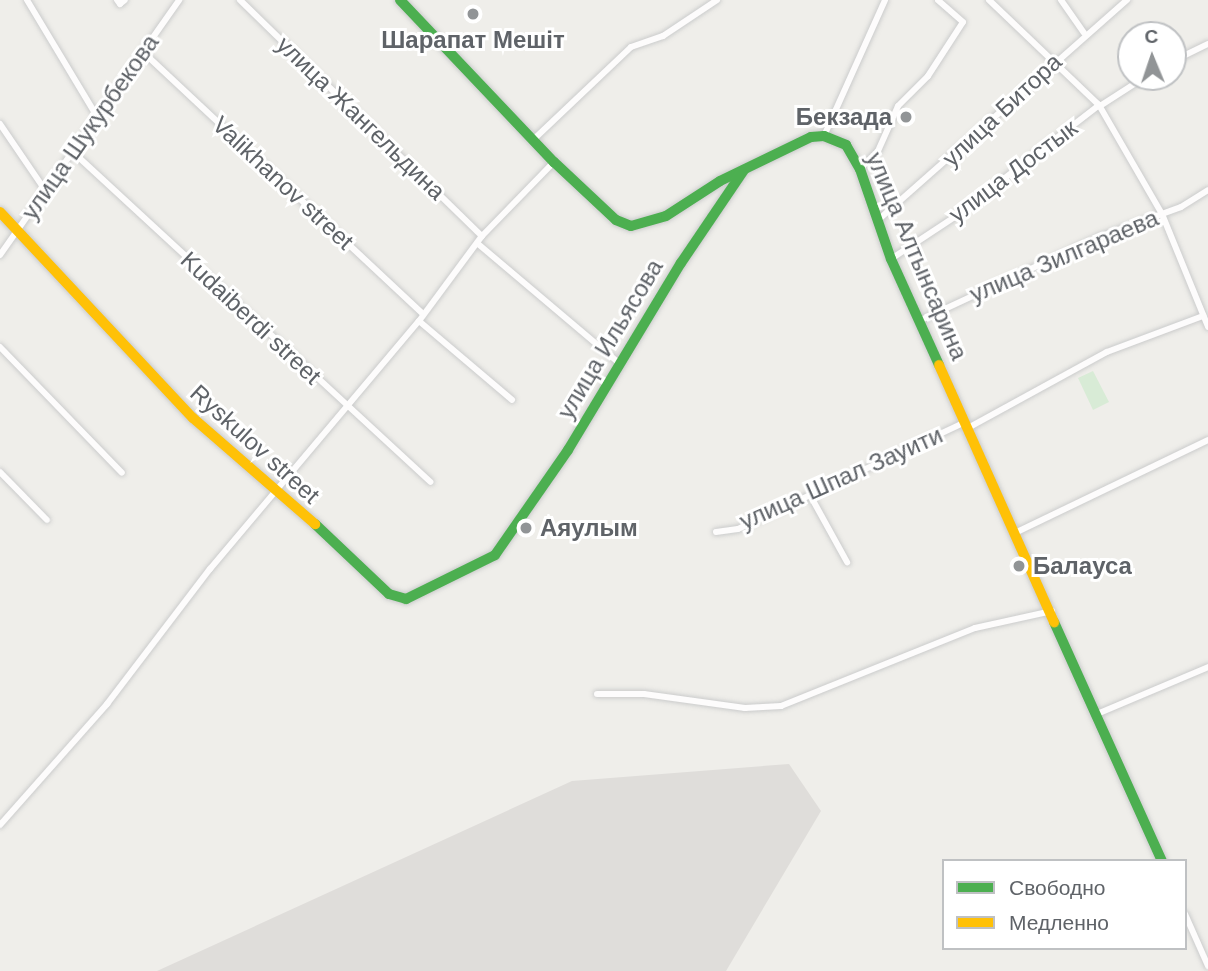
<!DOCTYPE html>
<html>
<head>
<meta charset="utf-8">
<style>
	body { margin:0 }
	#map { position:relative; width:1208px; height:971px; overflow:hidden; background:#efeeea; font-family:Helvetica,sans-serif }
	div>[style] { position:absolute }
	.industrial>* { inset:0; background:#dfddda }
	.green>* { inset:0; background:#d8ebd6 }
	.roads { filter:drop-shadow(0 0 2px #cbcccc) drop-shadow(0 0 2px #cbcccc) }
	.street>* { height:6px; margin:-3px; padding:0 3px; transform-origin:3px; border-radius:3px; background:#fdfcfc }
	.fast>* { height:10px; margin:-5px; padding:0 5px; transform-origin:5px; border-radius:5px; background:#4caf50 }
	.slow>* { height:10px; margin:-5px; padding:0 5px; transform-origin:5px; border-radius:5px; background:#ffc107 }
	.dots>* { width:19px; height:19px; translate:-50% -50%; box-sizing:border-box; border:4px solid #fff; border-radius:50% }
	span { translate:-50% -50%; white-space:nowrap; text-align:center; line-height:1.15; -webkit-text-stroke:6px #fff; paint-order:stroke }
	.poi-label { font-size:24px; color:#5f6368; font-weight:700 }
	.right { translate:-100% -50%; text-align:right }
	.left { translate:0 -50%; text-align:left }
	.street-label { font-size:24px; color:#5f6368 }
	.legend { position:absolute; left:942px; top:859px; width:245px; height:91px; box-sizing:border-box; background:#fff; border:2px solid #bfc1c3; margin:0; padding:9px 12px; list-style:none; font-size:21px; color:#5f6368 }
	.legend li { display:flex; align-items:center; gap:14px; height:35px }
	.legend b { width:35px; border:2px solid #bfc1c3 }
	.north { position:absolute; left:1117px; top:21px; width:70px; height:70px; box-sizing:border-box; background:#fff; border:2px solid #bfc1c3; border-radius:50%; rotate:358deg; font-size:19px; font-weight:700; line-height:28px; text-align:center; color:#5f6368 }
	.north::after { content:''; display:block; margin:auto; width:24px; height:32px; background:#919496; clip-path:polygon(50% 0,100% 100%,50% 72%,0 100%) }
</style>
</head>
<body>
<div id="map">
	<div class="industrial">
		<div style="clip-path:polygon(789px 764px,821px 811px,726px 971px,157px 971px,572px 781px)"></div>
	</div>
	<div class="green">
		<div style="clip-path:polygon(1093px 371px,1109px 402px,1093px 410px,1078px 378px)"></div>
	</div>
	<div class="roads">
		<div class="street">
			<div style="left:27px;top:0;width:134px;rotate:59deg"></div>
			<div style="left:117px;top:0;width:5px;rotate:53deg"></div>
			<div style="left:120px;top:4px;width:6px;rotate:-39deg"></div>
			<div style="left:240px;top:0;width:338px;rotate:44.3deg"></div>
			<div style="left:989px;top:0;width:152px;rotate:43.7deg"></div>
			<div style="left:1099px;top:105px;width:126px;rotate:60deg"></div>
			<div style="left:1162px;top:214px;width:122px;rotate:67.8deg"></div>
			<div style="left:1061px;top:0;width:40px;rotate:55.1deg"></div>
			<div style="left:143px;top:52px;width:382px;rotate:43.1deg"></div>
			<div style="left:1173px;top:61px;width:39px;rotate:-26deg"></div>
			<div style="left:1100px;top:106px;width:54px;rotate:-32.8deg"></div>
			<div style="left:0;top:124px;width:80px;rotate:55.7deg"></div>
			<div style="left:824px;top:136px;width:149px;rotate:-65.8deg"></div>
			<div style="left:533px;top:140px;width:135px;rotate:-43.5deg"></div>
			<div style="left:631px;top:47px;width:34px;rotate:-19deg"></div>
			<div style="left:663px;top:36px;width:65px;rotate:-33.7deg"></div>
			<div style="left:74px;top:153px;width:485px;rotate:42.7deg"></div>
			<div style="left:860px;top:169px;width:25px;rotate:-45deg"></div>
			<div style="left:878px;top:151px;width:49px;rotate:-66deg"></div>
			<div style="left:898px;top:106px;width:42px;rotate:-45deg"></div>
			<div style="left:928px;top:76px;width:64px;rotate:-57.1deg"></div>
			<div style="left:963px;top:22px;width:33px;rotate:-139deg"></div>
			<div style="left:877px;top:221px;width:334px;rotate:-41.5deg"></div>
			<div style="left:477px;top:243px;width:187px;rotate:40.2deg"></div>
			<div style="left:0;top:255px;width:312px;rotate:-54.9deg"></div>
			<div style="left:891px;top:259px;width:74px;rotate:-33.5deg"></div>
			<div style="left:953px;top:218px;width:185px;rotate:-37.7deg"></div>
			<div style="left:419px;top:321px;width:122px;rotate:40.3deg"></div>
			<div style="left:919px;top:321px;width:199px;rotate:-25deg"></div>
			<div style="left:1099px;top:237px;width:87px;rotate:-20.1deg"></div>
			<div style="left:1181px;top:207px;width:32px;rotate:-32deg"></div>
			<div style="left:0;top:347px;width:175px;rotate:45.9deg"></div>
			<div style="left:968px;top:428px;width:158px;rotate:-28.7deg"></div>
			<div style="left:1107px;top:352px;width:103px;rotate:-20.6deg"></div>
			<div style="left:0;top:472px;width:67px;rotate:45.6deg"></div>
			<div style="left:810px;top:495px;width:77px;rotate:61.1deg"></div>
			<div style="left:716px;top:532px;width:22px;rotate:-8deg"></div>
			<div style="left:738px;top:529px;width:251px;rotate:-25.2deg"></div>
			<div style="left:1017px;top:532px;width:212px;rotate:-25.7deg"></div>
			<div style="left:597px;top:694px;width:47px"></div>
			<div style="left:644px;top:694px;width:102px;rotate:7.9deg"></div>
			<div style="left:745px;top:708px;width:36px;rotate:-3deg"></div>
			<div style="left:781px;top:706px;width:209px;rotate:-21.9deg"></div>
			<div style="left:975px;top:628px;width:79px;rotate:-12.4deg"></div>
			<div style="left:1097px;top:714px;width:121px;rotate:-22.9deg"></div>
			<div style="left:0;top:825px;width:162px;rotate:-48.5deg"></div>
			<div style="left:107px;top:704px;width:170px;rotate:-52.7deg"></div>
			<div style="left:210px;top:569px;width:324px;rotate:-49.9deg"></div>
			<div style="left:419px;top:321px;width:106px;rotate:-53.5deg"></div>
			<div style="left:482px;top:236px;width:103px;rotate:-45.8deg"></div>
			<div style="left:1185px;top:914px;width:57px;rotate:66.1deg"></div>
		</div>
		<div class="fast">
			<div style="left:400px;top:0;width:224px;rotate:46.5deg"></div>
			<div style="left:554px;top:162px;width:85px;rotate:43.1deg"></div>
			<div style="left:616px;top:220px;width:16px;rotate:22deg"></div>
			<div style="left:631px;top:226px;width:36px;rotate:-16deg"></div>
			<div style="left:666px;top:216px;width:64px;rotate:-32.9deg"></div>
			<div style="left:720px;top:181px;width:101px;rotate:-25.8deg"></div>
			<div style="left:811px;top:137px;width:13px;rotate:-4deg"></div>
			<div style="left:824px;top:136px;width:24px;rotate:22deg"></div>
			<div style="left:846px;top:145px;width:28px;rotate:60deg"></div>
			<div style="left:860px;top:169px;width:95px;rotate:71deg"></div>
			<div style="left:891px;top:259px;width:116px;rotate:65.6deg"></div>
			<div style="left:315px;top:524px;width:102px;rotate:43.4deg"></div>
			<div style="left:389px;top:594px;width:18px;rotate:16deg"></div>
			<div style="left:406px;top:599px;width:99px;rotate:-26.3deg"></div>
			<div style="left:495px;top:555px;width:128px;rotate:-55.2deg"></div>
			<div style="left:568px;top:450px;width:218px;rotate:-58.9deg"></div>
			<div style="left:681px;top:263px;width:112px;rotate:-55.9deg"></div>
			<div style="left:1054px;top:622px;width:262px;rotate:65.7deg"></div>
		</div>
		<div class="slow">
			<div style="left:0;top:212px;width:282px;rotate:46.9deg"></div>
			<div style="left:193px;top:418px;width:162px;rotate:41deg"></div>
			<div style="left:939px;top:365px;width:282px;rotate:65.9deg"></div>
		</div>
	</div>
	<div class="dots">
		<div style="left:473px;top:14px;background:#919496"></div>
		<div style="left:906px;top:117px;background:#919496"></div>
		<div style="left:526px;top:528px;background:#919496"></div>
		<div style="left:1019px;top:566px;background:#919496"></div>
	</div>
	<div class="poi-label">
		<span style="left:473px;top:40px">Шарапат Мешіт</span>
		<span class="right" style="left:892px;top:117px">Бекзада</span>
		<span class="left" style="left:540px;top:528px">Аяулым</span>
		<span class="left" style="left:1033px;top:566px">Балауса</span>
	</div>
	<div class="street-label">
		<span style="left:1002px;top:110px;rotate:-43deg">улица Битора</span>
		<span style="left:361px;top:118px;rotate:44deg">улица Жангельдина</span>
		<span style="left:90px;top:127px;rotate:-55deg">улица Шукурбекова</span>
		<span style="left:1013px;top:171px;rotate:-37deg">улица Достык</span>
		<span style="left:283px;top:183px;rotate:43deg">Valikhanov street</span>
		<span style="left:917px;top:256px;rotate:67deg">улица Алтынсарина</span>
		<span style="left:1064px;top:256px;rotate:-23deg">улица Зилгараева</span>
		<span style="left:251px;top:318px;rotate:43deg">Kudaiberdi street</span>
		<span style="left:610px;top:339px;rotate:-59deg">улица Ильясова</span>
		<span style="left:255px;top:444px;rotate:42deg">Ryskulov street</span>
		<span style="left:841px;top:478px;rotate:-24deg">улица Шпал Зауити</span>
	</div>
	<ul class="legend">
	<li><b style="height:9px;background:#4caf50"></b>Свободно</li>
	<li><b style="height:9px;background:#ffc107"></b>Медленно</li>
	</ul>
	<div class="north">С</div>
</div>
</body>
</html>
